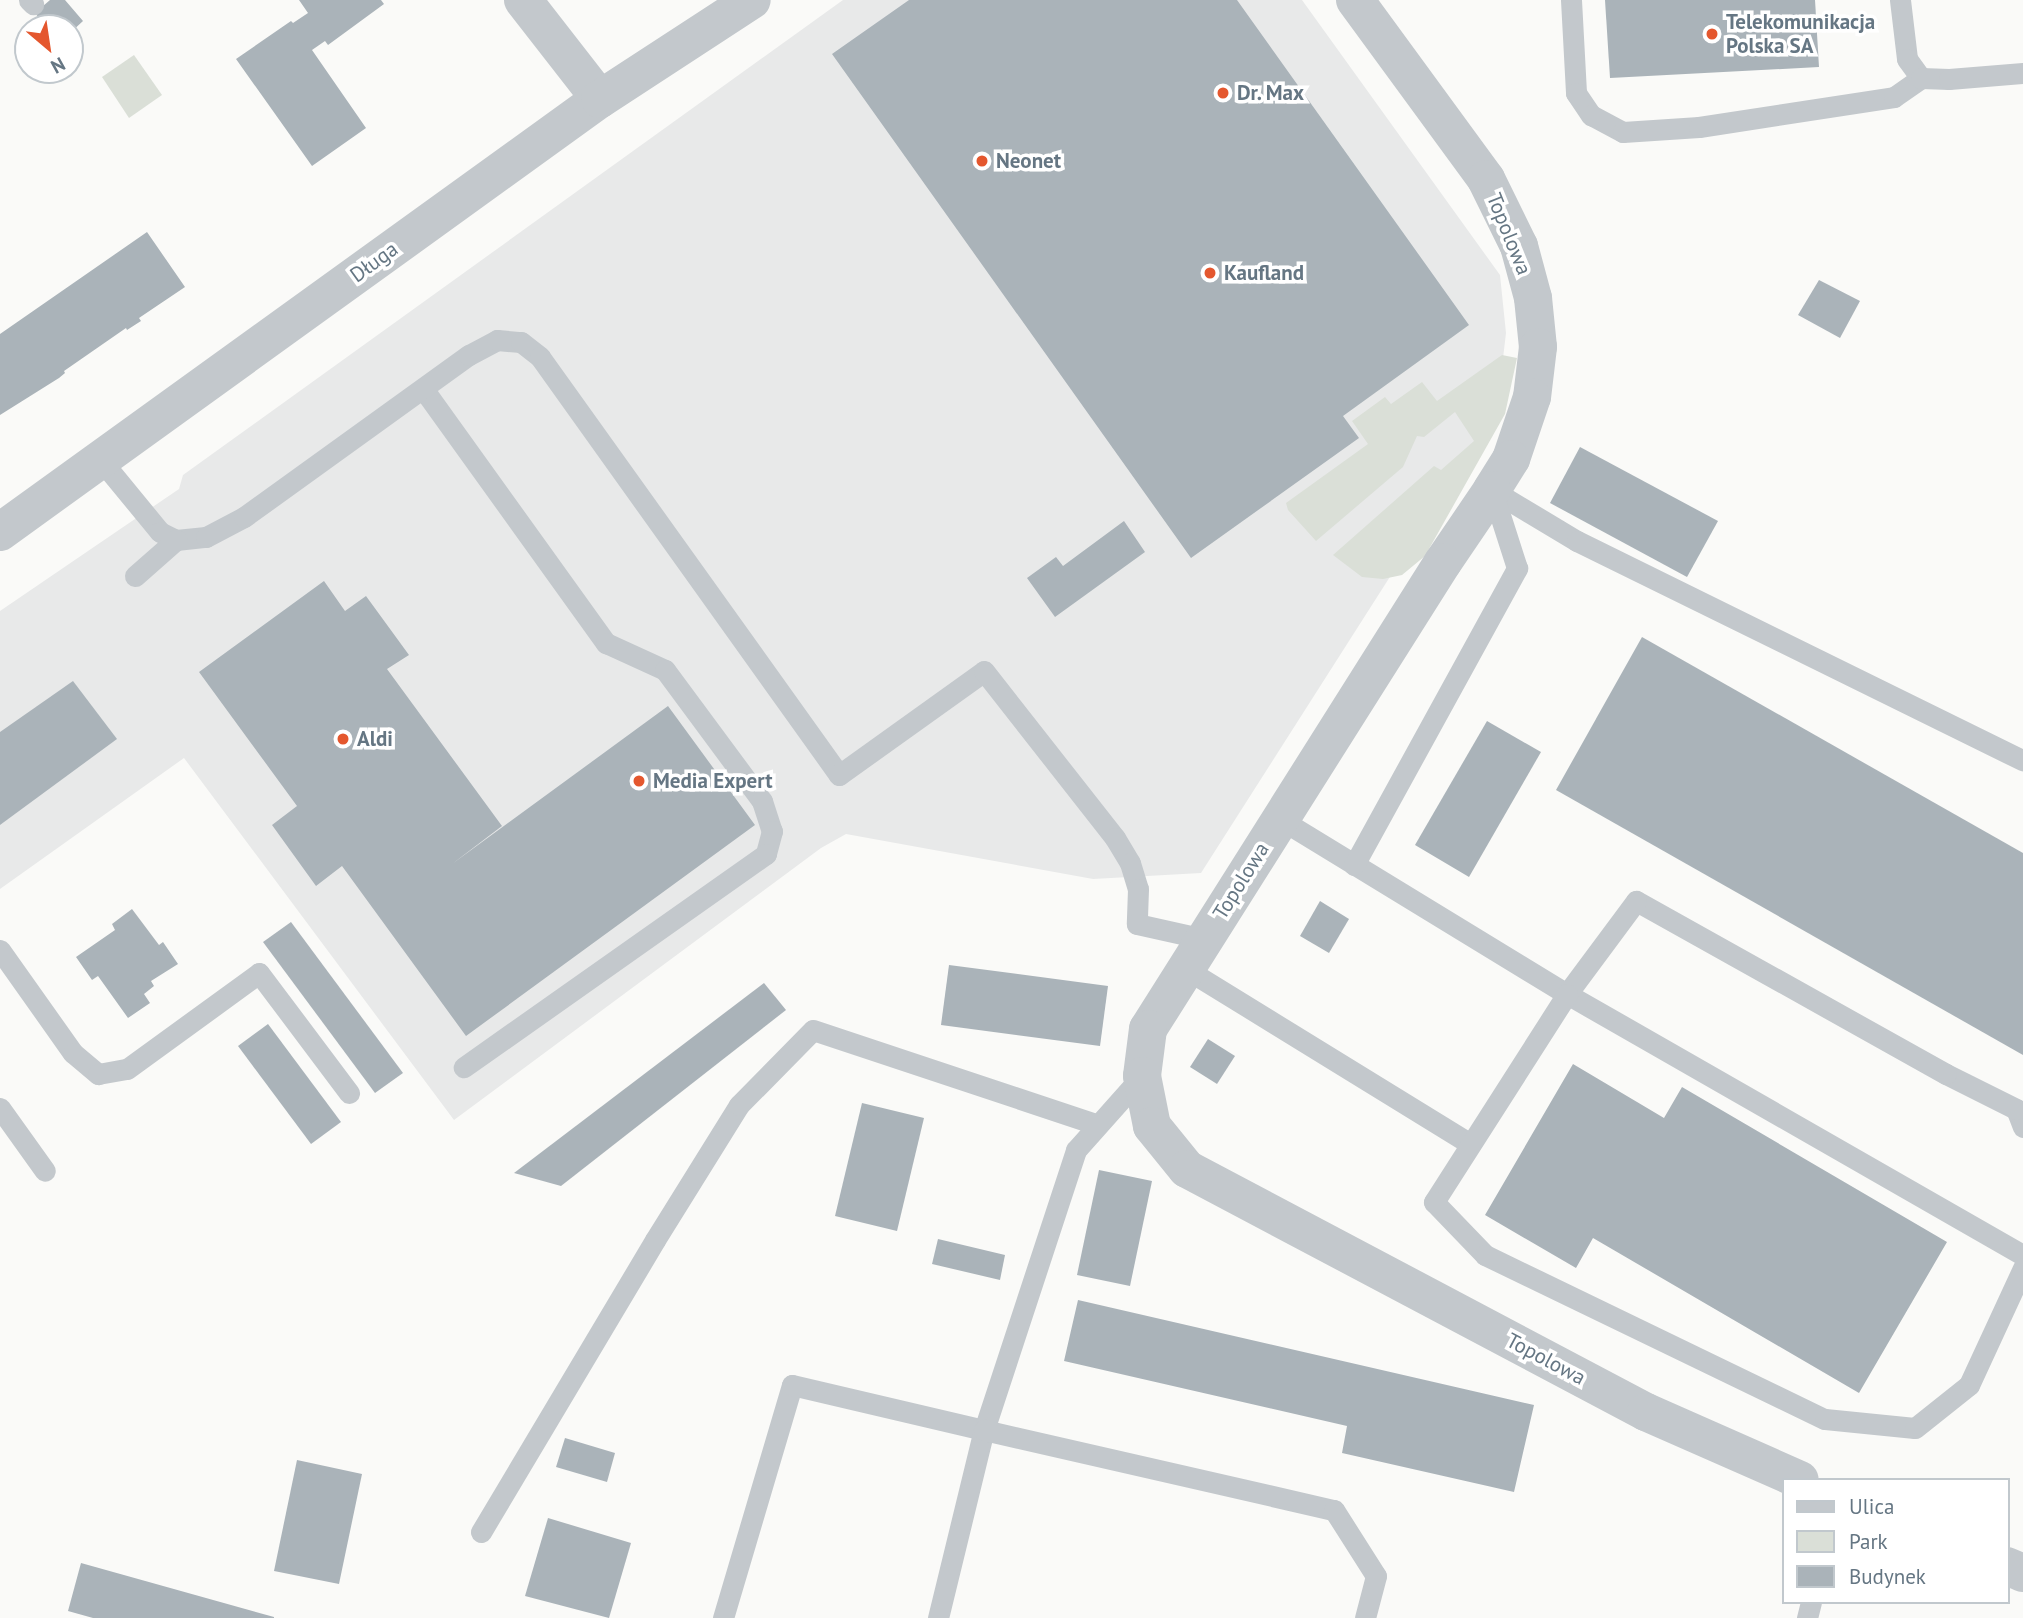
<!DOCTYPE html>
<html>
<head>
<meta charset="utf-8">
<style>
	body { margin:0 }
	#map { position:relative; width:2023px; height:1618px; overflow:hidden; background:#fafaf8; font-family:"PT Sans",sans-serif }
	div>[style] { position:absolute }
	.built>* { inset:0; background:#e8e9e9 }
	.green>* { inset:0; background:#dadfd7 }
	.building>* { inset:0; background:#aab3b9 }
	.service>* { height:21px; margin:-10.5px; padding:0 10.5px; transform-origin:10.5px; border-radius:10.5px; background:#c3c8cc }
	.minor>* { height:38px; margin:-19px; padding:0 19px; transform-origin:19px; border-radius:19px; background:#c3c8cc }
	.tertiary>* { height:38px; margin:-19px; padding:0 19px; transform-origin:19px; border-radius:19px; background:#c3c8cc }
	.dots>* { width:19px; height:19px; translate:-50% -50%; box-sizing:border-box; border:4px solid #fff; border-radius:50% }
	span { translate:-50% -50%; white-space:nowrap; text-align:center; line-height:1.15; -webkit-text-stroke:7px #fff; paint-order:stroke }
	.poi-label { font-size:21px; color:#657683; font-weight:700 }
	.left { translate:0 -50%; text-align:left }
	.street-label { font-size:21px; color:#657683 }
	.legend { position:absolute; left:1782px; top:1478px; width:228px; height:126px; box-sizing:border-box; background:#fff; border:2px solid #c1c8cd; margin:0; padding:9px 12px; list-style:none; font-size:21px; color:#657683 }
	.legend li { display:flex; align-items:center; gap:14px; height:35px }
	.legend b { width:35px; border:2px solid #c1c8cd }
	.north { position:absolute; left:14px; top:14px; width:70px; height:70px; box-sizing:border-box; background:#fff; border:2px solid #c1c8cd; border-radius:50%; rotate:151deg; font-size:19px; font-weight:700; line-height:28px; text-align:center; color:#657683 }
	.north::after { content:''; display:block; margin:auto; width:24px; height:32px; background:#e4572e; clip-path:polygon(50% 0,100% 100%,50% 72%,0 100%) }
</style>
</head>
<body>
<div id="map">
	<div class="built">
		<div style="clip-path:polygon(843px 0,1302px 0,1500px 275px,1506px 333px,1497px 409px,1201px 873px,1093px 879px,846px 834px,821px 848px,454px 1120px,184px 758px,0 889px,0 611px,179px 489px,183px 475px)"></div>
	</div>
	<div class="green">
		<div style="clip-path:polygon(134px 55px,162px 95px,129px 118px,102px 77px)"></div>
		<div style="clip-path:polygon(1502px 355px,1517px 358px,1505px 414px,1425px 556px,1402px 575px,1383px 579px,1362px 577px,1333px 555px,1434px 466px,1441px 470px,1474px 441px,1455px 412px,1424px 437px,1417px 436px,1403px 467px,1316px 541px,1288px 510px,1286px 503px,1368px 444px,1352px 421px,1385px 397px,1391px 404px,1422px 382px,1437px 401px)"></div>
	</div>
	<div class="building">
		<div style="clip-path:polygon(50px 0,65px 0,83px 21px,70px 33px,70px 28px,47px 28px,35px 13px)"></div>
		<div style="clip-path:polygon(299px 0,381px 0,384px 4px,328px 45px,325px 41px,312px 50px,366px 128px,312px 166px,236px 59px,291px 21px,293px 23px,308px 13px)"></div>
		<div style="clip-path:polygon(909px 0,1237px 0,1469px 325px,1343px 416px,1359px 438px,1191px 558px,832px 54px)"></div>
		<div style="clip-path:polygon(1605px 0,1815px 0,1819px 67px,1610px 78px)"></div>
		<div style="clip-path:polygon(147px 232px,185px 287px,139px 318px,141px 321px,127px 330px,126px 328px,64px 371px,65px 373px,59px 378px,0 415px,0 334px)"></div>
		<div style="clip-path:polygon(1819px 280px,1860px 301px,1840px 338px,1798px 315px)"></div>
		<div style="clip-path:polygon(1580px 447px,1718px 521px,1687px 577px,1550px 503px)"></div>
		<div style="clip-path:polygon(1124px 521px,1145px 552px,1055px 617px,1027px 578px,1056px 557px,1063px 566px)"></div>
		<div style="clip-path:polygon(324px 581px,345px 611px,366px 596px,409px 655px,387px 669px,502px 826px,452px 864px,668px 706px,755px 825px,466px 1036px,342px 866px,316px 886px,272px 825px,297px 806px,199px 672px)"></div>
		<div style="clip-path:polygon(1642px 637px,2023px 853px,2023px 1055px,1556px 790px)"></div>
		<div style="clip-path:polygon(73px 681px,117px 739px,0 825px,0 732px)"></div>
		<div style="clip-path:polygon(1487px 721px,1541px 752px,1469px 877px,1415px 845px)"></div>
		<div style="clip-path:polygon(1320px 901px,1349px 919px,1329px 953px,1300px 936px)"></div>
		<div style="clip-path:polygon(132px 909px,159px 945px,163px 942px,178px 964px,151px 981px,154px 986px,144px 994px,150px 1003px,128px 1018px,98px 976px,92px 980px,76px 957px,115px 930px,112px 924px)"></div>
		<div style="clip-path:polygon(291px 922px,403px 1073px,375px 1093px,263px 942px)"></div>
		<div style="clip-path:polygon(949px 965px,1108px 986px,1100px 1046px,941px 1025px)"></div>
		<div style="clip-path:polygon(764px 983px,786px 1010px,561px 1186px,514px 1173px)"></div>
		<div style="clip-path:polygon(268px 1024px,341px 1122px,311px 1144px,238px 1046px)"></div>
		<div style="clip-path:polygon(1208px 1039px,1235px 1056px,1217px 1084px,1190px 1067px)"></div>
		<div style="clip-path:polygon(1573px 1064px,1664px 1118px,1682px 1087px,1947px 1242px,1859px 1393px,1593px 1238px,1576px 1268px,1485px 1215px)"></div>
		<div style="clip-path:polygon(862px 1103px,924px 1118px,897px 1231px,835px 1216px)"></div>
		<div style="clip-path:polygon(1099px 1170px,1152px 1181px,1130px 1286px,1077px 1275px)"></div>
		<div style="clip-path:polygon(938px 1239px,1005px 1255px,1000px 1280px,932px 1264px)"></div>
		<div style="clip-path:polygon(1078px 1300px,1534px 1405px,1514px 1492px,1342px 1453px,1347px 1426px,1064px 1361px)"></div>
		<div style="clip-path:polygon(565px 1438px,615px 1453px,607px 1482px,556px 1467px)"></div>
		<div style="clip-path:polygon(297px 1460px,362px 1474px,339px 1584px,274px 1571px)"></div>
		<div style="clip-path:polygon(548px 1518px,631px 1543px,609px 1618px,525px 1596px)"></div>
		<div style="clip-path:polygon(81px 1563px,274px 1617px,274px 1618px,93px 1618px,68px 1611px)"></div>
	</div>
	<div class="service">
		<div style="left:29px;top:0;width:6px;rotate:45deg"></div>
		<div style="left:1571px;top:0;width:93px;rotate:86.9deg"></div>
		<div style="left:1576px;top:93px;width:27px;rotate:56deg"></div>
		<div style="left:1591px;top:115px;width:36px;rotate:28deg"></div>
		<div style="left:1623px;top:132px;width:76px;rotate:-3.8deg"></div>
		<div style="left:1699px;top:127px;width:197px;rotate:-8.7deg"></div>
		<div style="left:1894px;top:97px;width:33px;rotate:-35deg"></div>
		<div style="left:1900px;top:0;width:59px;rotate:83.2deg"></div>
		<div style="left:1907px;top:59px;width:24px;rotate:54deg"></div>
		<div style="left:1921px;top:78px;width:28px;rotate:2deg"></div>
		<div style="left:1949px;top:79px;width:74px;rotate:-4.6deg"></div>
		<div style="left:424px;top:390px;width:312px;rotate:54.3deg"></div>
		<div style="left:606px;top:643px;width:65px;rotate:24.6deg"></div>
		<div style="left:665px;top:670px;width:163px;rotate:53.5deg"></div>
		<div style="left:762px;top:801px;width:32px;rotate:72deg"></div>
		<div style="left:772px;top:831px;width:24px;rotate:105deg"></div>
		<div style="left:766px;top:854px;width:370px;rotate:144.8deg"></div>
		<div style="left:100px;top:459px;width:94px;rotate:50.6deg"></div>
		<div style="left:160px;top:532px;width:18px;rotate:27deg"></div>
		<div style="left:176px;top:540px;width:30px;rotate:-6deg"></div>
		<div style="left:206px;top:537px;width:43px;rotate:-27.8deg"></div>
		<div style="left:244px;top:517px;width:277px;rotate:-35.8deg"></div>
		<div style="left:469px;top:355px;width:32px;rotate:-28deg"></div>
		<div style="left:497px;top:340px;width:24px;rotate:5deg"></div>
		<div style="left:521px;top:342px;width:24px;rotate:38deg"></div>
		<div style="left:540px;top:357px;width:514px;rotate:54.42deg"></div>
		<div style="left:839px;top:775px;width:178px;rotate:-35.6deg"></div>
		<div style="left:984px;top:671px;width:212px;rotate:51.9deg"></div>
		<div style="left:1115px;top:838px;width:29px;rotate:59deg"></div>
		<div style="left:1130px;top:863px;width:27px;rotate:73deg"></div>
		<div style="left:1138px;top:889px;width:35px;rotate:92deg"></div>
		<div style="left:1137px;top:924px;width:69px;rotate:12.6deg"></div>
		<div style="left:1492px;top:490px;width:99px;rotate:31deg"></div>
		<div style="left:1577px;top:541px;width:497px;rotate:26.2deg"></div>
		<div style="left:135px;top:576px;width:55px;rotate:-41.3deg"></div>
		<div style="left:1280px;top:819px;width:336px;rotate:31.4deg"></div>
		<div style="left:1567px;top:994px;width:525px;rotate:29.79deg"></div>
		<div style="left:1354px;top:865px;width:339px;rotate:-61.2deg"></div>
		<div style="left:1517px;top:568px;width:82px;rotate:-107.8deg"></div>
		<div style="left:0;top:950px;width:126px;rotate:54.7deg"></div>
		<div style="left:73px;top:1053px;width:33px;rotate:40deg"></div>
		<div style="left:98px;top:1074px;width:29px;rotate:-10deg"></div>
		<div style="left:127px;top:1069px;width:163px;rotate:-36deg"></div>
		<div style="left:259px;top:973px;width:150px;rotate:53.1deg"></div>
		<div style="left:1186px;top:969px;width:334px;rotate:31.6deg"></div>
		<div style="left:0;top:1108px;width:77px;rotate:54.5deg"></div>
		<div style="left:2023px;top:1127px;width:19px;rotate:-111deg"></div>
		<div style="left:2016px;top:1109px;width:78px;rotate:-153.4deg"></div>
		<div style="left:1946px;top:1074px;width:355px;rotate:-150.8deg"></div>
		<div style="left:1636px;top:901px;width:116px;rotate:126.6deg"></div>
		<div style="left:1567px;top:994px;width:247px;rotate:122.6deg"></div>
		<div style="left:1434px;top:1202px;width:74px;rotate:46.1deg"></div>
		<div style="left:1485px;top:1255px;width:377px;rotate:25.8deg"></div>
		<div style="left:1825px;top:1419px;width:90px;rotate:5.7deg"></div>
		<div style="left:1915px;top:1428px;width:69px;rotate:-38.5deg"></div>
		<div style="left:1969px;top:1385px;width:129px;rotate:-65.2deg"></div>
		<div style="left:481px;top:1532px;width:340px;rotate:-59.2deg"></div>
		<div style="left:655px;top:1240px;width:159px;rotate:-58.1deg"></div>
		<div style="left:739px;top:1105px;width:105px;rotate:-45.4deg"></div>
		<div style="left:813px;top:1030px;width:300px;rotate:18.4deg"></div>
		<div style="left:723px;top:1618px;width:243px;rotate:-73.5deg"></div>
		<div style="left:792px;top:1385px;width:197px;rotate:13.2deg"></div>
		<div style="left:984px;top:1430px;width:295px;rotate:-71.8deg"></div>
		<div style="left:1076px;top:1150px;width:99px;rotate:-48.3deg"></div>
		<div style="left:938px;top:1618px;width:194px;rotate:-76.3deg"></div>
		<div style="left:984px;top:1430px;width:359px;rotate:12.9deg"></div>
		<div style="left:1334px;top:1510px;width:78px;rotate:57.5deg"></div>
		<div style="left:1376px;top:1576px;width:43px;rotate:104.7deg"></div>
		<div style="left:1807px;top:1618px;width:16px;rotate:-76deg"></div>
	</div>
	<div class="minor">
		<div style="left:1355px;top:0;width:222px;rotate:53.8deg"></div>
		<div style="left:1486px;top:179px;width:75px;rotate:63.8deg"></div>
		<div style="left:1519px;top:246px;width:54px;rotate:74.9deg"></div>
		<div style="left:1533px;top:298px;width:49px;rotate:84.2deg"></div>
		<div style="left:1538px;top:347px;width:50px;rotate:96.8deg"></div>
		<div style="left:1532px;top:397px;width:65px;rotate:108.7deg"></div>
		<div style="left:1511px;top:459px;width:36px;rotate:122deg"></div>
		<div style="left:1492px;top:490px;width:87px;rotate:124.2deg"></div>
		<div style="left:1443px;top:562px;width:552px;rotate:122.28deg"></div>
		<div style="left:1148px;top:1029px;width:47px;rotate:97.3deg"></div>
		<div style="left:1142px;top:1076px;width:51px;rotate:78.7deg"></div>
		<div style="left:1152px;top:1126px;width:55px;rotate:50.9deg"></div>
		<div style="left:1187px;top:1169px;width:519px;rotate:27.9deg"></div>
		<div style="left:1646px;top:1412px;width:168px;rotate:23.8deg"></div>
		<div style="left:2007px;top:1566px;width:17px;rotate:24deg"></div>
	</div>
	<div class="tertiary">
		<div style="left:523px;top:0;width:125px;rotate:52.1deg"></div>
		<div style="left:0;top:532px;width:740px;rotate:-35.82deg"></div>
		<div style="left:600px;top:99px;width:181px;rotate:-33.1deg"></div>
	</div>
	<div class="dots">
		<div style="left:1712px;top:34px;background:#e4572e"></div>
		<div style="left:1223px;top:93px;background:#e4572e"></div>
		<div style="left:982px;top:161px;background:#e4572e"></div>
		<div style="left:1210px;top:273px;background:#e4572e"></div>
		<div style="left:343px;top:739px;background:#e4572e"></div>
		<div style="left:639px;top:781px;background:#e4572e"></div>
	</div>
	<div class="poi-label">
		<span class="left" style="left:1726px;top:34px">Telekomunikacja<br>Polska SA</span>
		<span class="left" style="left:1237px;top:93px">Dr. Max</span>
		<span class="left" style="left:996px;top:161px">Neonet</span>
		<span class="left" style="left:1224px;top:273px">Kaufland</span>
		<span class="left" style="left:357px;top:739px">Aldi</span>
		<span class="left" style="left:653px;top:781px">Media Expert</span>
	</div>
	<div class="street-label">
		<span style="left:1509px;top:234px;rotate:68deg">Topolowa</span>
		<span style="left:374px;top:262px;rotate:-36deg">Długa</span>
		<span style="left:1241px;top:881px;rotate:-58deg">Topolowa</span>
		<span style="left:1546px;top:1359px;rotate:28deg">Topolowa</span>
	</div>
	<ul class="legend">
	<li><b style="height:9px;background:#c3c8cc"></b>Ulica</li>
	<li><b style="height:19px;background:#dadfd7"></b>Park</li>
	<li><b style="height:19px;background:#aab3b9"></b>Budynek</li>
	</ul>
	<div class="north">N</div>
</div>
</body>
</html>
